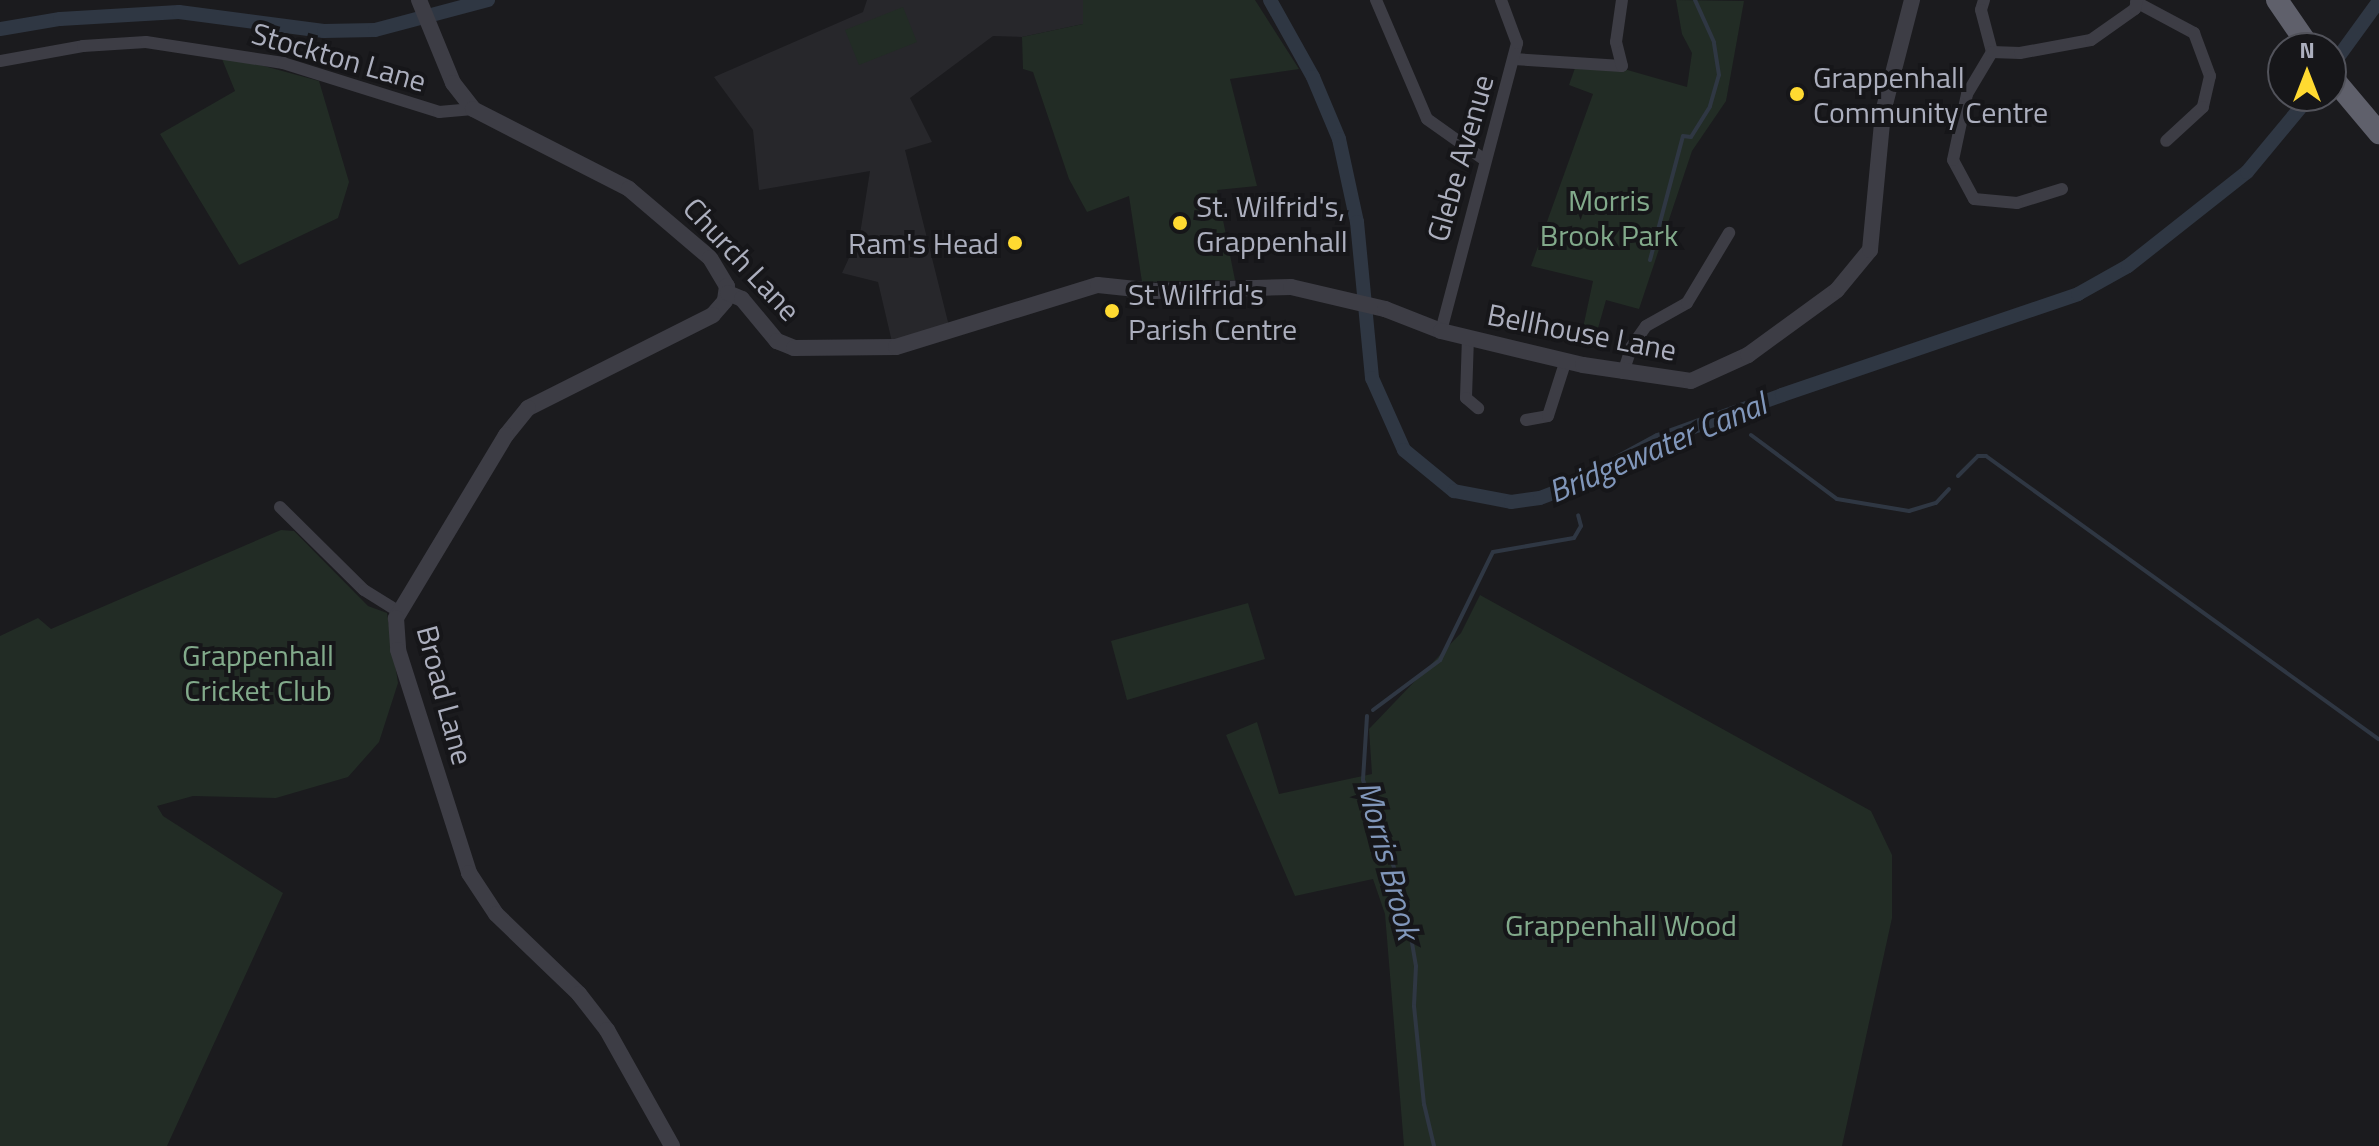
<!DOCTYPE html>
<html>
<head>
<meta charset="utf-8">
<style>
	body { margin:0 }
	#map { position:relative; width:2379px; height:1146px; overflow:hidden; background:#1b1b1e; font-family:"Titillium Web",sans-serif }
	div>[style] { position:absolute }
	.built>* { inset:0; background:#27272b }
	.green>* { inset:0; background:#222c25 }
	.stream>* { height:4px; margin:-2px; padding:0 2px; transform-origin:2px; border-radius:2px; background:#2f3743 }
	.canal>* { height:14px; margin:-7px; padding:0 7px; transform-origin:7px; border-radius:7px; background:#2f3743 }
	.minor>* { height:12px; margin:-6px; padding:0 6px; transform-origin:6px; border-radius:6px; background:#3d3d45 }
	.tertiary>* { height:16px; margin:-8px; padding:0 8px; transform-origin:8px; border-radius:8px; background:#3d3d45 }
	.trunk>* { height:22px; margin:-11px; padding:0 11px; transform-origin:11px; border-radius:11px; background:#5f606b }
	.dots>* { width:22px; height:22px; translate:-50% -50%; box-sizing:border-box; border:4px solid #161619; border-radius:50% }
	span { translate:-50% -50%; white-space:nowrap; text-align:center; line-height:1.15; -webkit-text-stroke:8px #161619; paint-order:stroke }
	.street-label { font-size:30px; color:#acafbe }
	.poi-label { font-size:30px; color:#acafbe }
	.left { translate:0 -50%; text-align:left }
	.right { translate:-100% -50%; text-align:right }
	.park-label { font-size:30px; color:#82aa8b }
	.water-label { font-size:32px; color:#8197bb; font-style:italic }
	.north { position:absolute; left:2267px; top:32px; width:80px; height:80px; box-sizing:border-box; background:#161619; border:2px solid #52535b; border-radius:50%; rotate:0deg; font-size:22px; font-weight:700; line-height:32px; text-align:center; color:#acafbe }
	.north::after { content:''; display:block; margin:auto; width:28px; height:36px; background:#ffda31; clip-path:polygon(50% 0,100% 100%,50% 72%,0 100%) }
</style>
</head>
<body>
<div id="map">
	<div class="built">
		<div style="clip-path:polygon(867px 0,1083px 0,1083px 24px,1022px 37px,993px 36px,910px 98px,932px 142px,905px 150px,949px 326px,892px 342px,878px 282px,842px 273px,860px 234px,870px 171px,759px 190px,753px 130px,714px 77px,863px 12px)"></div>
	</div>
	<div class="green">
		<div style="clip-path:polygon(1083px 0,1255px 0,1299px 69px,1230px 79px,1257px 186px,1217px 190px,1235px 280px,1142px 282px,1129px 196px,1087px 212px,1069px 179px,1033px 72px,1023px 69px,1022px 37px,1083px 24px)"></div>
		<div style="clip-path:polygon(1676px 0,1744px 1px,1726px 101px,1692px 151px,1639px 309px,1606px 300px,1593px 346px,1580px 342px,1593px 281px,1531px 266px,1593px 94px,1569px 85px,1575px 68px,1624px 69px,1687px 87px,1692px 53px,1682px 34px)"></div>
		<div style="clip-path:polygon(903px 7px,917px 42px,859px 65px,845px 30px)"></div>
		<div style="clip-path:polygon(220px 54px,319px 81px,349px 182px,338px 218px,239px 265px,160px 134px,235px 91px)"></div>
		<div style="clip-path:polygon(281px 530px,294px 531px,368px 606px,387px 613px,398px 683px,379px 742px,348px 777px,276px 798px,193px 796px,157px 806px,163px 816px,283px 893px,167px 1146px,0 1146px,0 636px,38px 618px,51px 629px)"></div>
		<div style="clip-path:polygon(1480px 595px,1871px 811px,1892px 855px,1892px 918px,1842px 1146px,1404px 1146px,1385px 914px,1373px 879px,1295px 896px,1226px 735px,1257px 722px,1279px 794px,1372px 774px,1369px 729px,1461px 633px)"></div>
		<div style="clip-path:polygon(1248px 603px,1265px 659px,1127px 700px,1111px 641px)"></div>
	</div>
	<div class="stream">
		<div style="left:1650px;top:260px;width:128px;rotate:-75.1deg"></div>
		<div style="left:1683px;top:136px;width:8px;rotate:7deg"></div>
		<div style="left:1691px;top:137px;width:36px;rotate:-58deg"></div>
		<div style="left:1710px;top:106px;width:32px;rotate:-74deg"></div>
		<div style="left:1719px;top:75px;width:33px;rotate:-99deg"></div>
		<div style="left:1714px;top:42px;width:46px;rotate:-114.3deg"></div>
		<div style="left:1751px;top:435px;width:107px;rotate:36.7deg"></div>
		<div style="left:1837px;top:499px;width:73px;rotate:9.5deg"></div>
		<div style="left:1909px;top:511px;width:28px;rotate:-17deg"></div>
		<div style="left:1936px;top:503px;width:19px;rotate:-47deg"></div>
		<div style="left:1958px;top:476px;width:28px;rotate:-45deg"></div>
		<div style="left:1978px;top:456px;width:8px"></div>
		<div style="left:1986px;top:456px;width:484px;rotate:35.8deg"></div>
		<div style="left:1373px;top:710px;width:84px;rotate:-36.7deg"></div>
		<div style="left:1440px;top:660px;width:120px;rotate:-63.9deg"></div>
		<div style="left:1493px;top:552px;width:82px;rotate:-9.8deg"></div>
		<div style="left:1574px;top:538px;width:14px;rotate:-60deg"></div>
		<div style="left:1581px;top:526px;width:11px;rotate:-105deg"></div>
		<div style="left:1367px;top:716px;width:64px;rotate:93.6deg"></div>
		<div style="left:1363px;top:780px;width:123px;rotate:70.5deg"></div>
		<div style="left:1404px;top:896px;width:71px;rotate:80.3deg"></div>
		<div style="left:1416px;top:966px;width:40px;rotate:92.9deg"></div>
		<div style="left:1414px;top:1006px;width:99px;rotate:84.2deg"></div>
		<div style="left:1424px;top:1104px;width:43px;rotate:76.6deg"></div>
	</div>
	<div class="canal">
		<div style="left:1270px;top:0;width:88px;rotate:60.8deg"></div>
		<div style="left:1313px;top:77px;width:67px;rotate:67.2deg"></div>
		<div style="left:1339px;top:139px;width:85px;rotate:77.8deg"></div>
		<div style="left:1357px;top:222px;width:157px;rotate:84.5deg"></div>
		<div style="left:1372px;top:378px;width:79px;rotate:66deg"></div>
		<div style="left:1404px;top:450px;width:65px;rotate:39.4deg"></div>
		<div style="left:1454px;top:491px;width:58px;rotate:10.9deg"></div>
		<div style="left:1511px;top:502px;width:29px;rotate:-8deg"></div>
		<div style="left:1540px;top:498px;width:40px;rotate:-21deg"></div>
		<div style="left:1577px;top:484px;width:92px;rotate:-28.5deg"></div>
		<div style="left:1658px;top:440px;width:132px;rotate:-19.9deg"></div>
		<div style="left:1782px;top:395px;width:313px;rotate:-18.8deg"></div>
		<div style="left:2078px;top:294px;width:57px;rotate:-29.2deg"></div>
		<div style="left:2128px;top:266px;width:152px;rotate:-38.3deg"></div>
		<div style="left:2247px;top:172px;width:99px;rotate:-50.3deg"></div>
		<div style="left:0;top:29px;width:61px;rotate:-9.5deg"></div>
		<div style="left:60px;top:19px;width:119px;rotate:-3.4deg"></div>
		<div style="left:179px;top:12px;width:146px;rotate:7.5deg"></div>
		<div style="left:324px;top:31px;width:51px;rotate:-1.1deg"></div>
		<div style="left:375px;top:30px;width:117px;rotate:-14.9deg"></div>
		<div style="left:2331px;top:67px;width:82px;rotate:-54deg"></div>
	</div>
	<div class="minor">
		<div style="left:1376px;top:0;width:129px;rotate:66.8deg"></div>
		<div style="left:1427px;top:119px;width:71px;rotate:35.3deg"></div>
		<div style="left:1984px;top:0;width:10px;rotate:107deg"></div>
		<div style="left:1981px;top:10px;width:43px;rotate:75.3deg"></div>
		<div style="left:2136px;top:2px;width:66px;rotate:28.1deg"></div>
		<div style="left:2194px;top:33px;width:46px;rotate:69.6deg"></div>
		<div style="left:2210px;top:76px;width:32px;rotate:103deg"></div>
		<div style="left:2203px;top:107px;width:50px;rotate:137.4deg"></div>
		<div style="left:1514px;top:59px;width:108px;rotate:3.7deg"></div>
		<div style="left:1622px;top:66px;width:25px;rotate:-104deg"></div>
		<div style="left:1616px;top:42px;width:42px;rotate:-81.9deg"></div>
		<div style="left:0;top:61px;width:84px;rotate:-10.2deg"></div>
		<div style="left:83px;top:46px;width:63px;rotate:-3.6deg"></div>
		<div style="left:146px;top:42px;width:139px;rotate:8.7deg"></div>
		<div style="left:283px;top:63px;width:164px;rotate:17.4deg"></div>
		<div style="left:439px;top:112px;width:34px;rotate:-5deg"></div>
		<div style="left:2062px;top:189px;width:47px;rotate:162.7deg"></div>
		<div style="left:2017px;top:203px;width:43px;rotate:-174.7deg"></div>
		<div style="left:1974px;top:199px;width:44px;rotate:-118.3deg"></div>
		<div style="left:1953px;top:160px;width:67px;rotate:-78deg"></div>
		<div style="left:1967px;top:94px;width:49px;rotate:-59.2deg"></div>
		<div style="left:1992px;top:52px;width:28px;rotate:2deg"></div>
		<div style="left:2020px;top:53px;width:72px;rotate:-10.4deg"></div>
		<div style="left:2091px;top:40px;width:54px;rotate:-35.2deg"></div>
		<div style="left:2135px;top:9px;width:9px;rotate:-77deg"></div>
		<div style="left:1441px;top:331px;width:298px;rotate:-75.2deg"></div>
		<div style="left:1517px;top:43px;width:46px;rotate:-110.4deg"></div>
		<div style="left:1468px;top:337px;width:61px;rotate:91.9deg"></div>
		<div style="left:1466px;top:398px;width:16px;rotate:40deg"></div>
		<div style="left:1623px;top:373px;width:28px;rotate:-72deg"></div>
		<div style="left:1632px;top:346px;width:24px;rotate:-55deg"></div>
		<div style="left:1646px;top:326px;width:47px;rotate:-29.3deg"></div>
		<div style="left:1687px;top:303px;width:82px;rotate:-59deg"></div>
		<div style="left:1526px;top:420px;width:22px;rotate:-10deg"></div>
		<div style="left:1548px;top:416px;width:59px;rotate:-72.2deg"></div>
		<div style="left:280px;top:507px;width:118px;rotate:44.7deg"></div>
		<div style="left:364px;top:590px;width:40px;rotate:32deg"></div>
	</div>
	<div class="tertiary">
		<div style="left:419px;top:0;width:90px;rotate:67.7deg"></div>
		<div style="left:453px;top:83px;width:33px;rotate:52deg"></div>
		<div style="left:473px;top:109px;width:175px;rotate:27.1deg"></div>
		<div style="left:629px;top:189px;width:106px;rotate:40.4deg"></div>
		<div style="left:710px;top:258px;width:33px;rotate:59deg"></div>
		<div style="left:727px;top:286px;width:15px;rotate:98deg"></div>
		<div style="left:725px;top:301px;width:18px;rotate:131deg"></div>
		<div style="left:713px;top:315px;width:207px;rotate:153.3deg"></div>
		<div style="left:528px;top:408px;width:35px;rotate:129deg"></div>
		<div style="left:506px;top:435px;width:214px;rotate:121deg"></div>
		<div style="left:396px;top:618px;width:32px;rotate:86deg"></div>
		<div style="left:398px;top:650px;width:234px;rotate:72.3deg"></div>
		<div style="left:469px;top:873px;width:49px;rotate:56.6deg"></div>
		<div style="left:496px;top:914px;width:115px;rotate:43.9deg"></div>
		<div style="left:579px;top:994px;width:46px;rotate:52.1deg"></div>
		<div style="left:607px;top:1030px;width:133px;rotate:60.7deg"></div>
		<div style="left:728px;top:293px;width:15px;rotate:23deg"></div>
		<div style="left:742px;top:299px;width:55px;rotate:50.2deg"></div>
		<div style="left:777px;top:341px;width:18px;rotate:22deg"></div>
		<div style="left:794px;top:348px;width:102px;rotate:-0.6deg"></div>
		<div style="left:896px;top:347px;width:211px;rotate:-17.1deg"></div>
		<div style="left:1098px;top:285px;width:57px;rotate:6deg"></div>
		<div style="left:1155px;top:291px;width:136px;rotate:-1.7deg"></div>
		<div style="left:1291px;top:287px;width:97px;rotate:13.2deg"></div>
		<div style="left:1385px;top:309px;width:60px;rotate:21.4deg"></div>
		<div style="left:1441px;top:331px;width:146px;rotate:13.5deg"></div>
		<div style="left:1583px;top:365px;width:109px;rotate:8.4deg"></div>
		<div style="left:1691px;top:381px;width:63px;rotate:-24.5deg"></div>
		<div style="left:1748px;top:355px;width:110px;rotate:-36.1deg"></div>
		<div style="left:1837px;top:290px;width:52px;rotate:-50.5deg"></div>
		<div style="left:1870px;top:250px;width:139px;rotate:-84.6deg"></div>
		<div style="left:1883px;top:112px;width:116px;rotate:-75.5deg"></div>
	</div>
	<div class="trunk">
		<div style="left:2277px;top:0;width:58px;rotate:55.5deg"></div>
		<div style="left:2331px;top:76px;width:75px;rotate:49.9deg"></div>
	</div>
	<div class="dots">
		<div style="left:1797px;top:94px;background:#ffda31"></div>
		<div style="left:1180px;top:223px;background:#ffda31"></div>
		<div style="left:1015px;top:243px;background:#ffda31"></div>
		<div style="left:1112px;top:311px;background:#ffda31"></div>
	</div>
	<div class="street-label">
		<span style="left:339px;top:57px;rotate:16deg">Stockton Lane</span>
		<span style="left:1460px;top:158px;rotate:-74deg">Glebe Avenue</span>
		<span style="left:742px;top:259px;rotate:47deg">Church Lane</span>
		<span style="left:1582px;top:332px;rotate:11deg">Bellhouse Lane</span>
		<span style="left:445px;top:695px;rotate:75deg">Broad Lane</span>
	</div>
	<div class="poi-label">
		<span class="left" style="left:1813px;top:94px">Grappenhall<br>Community Centre</span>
		<span class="left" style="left:1196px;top:223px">St. Wilfrid's,<br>Grappenhall</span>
		<span class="right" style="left:999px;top:243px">Ram's Head</span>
		<span class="left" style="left:1128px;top:311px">St Wilfrid's<br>Parish Centre</span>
	</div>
	<div class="park-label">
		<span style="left:1609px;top:217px">Morris<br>Brook Park</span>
		<span style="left:258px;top:672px">Grappenhall<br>Cricket Club</span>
		<span style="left:1621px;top:925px">Grappenhall Wood</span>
	</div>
	<div class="water-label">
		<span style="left:1657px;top:447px;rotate:-23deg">Bridgewater Canal</span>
		<span style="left:1389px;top:860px;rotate:75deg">Morris Brook</span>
	</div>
	<div class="north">N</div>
</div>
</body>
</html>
